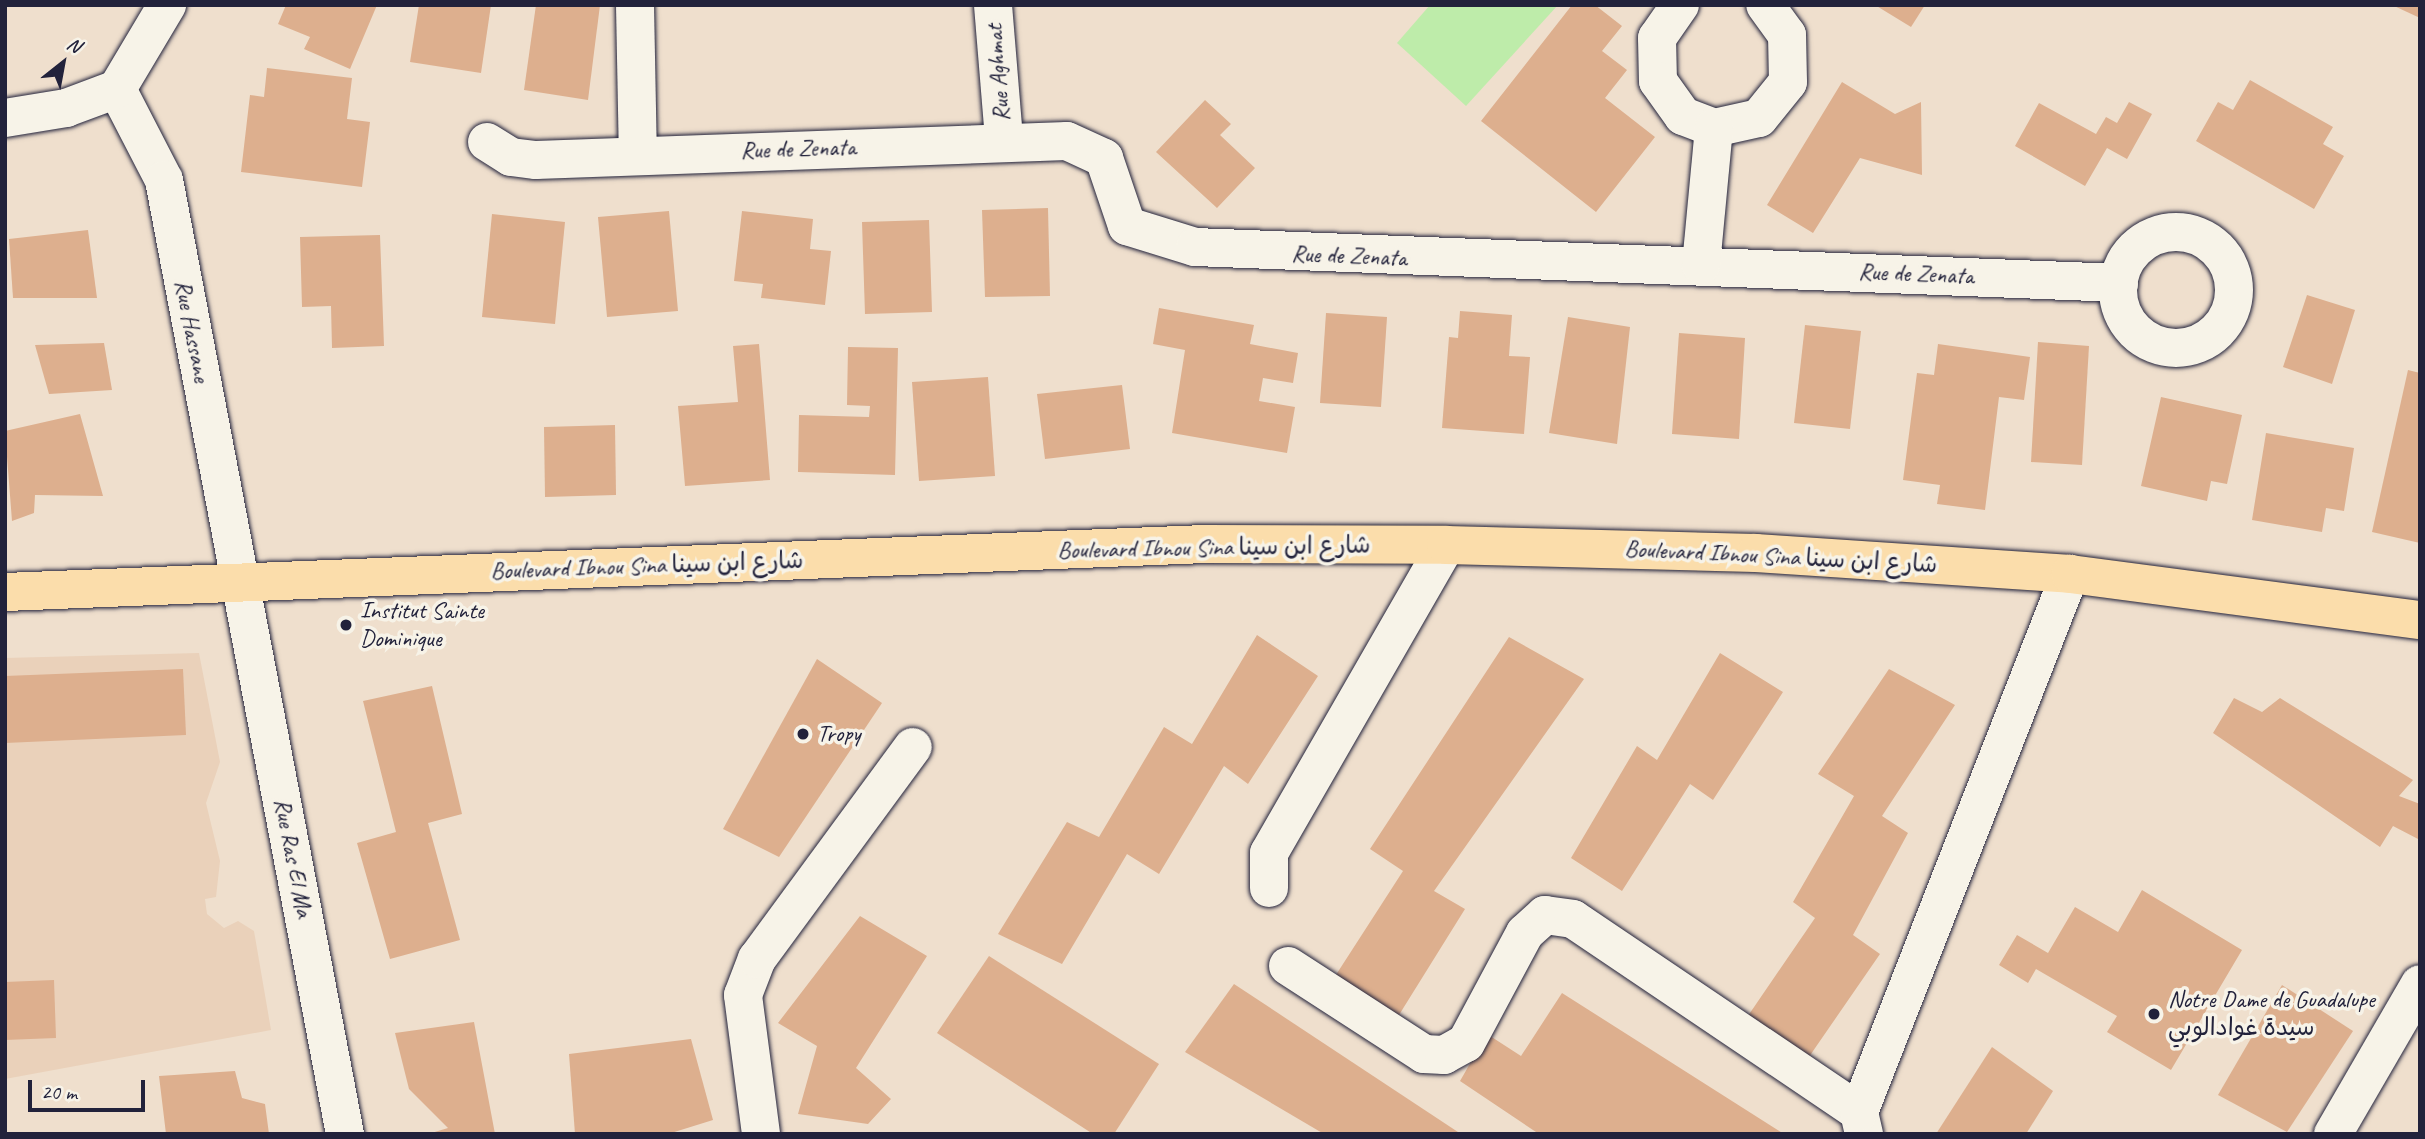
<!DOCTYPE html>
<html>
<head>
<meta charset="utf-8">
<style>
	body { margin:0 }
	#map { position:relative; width:2425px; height:1139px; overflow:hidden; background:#efdfcd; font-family:Caveat,"Playpen Sans Arabic",sans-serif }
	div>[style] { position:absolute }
	.built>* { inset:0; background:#ead1ba }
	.green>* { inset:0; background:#beecaa }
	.building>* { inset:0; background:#ddaf8e }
	.roads { filter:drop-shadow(0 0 2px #22223b) drop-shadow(0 0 2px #22223b) }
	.minor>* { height:38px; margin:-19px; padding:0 19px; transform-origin:19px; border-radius:19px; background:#f7f3e8 }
	.minor>.ring { margin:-19px; padding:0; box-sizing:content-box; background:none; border:38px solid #f7f3e8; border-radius:50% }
	.major>* { height:38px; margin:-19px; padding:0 19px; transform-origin:19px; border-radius:19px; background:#fbddab }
	.dots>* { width:19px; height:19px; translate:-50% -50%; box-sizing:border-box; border:4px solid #f7f3e8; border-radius:50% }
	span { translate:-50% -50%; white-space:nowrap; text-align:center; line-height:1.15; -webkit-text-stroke:7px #f7f3e8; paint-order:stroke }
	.street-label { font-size:24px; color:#22223b }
	.poi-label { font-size:24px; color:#22223b }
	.left { translate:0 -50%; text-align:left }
	.frame { position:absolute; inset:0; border:7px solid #22223b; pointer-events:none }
	.north { position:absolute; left:28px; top:28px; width:70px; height:70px; -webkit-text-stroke:5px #f7f3e8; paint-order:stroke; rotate:31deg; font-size:19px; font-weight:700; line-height:28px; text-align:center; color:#22223b }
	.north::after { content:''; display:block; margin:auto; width:24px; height:32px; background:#22223b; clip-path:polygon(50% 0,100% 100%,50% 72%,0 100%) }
	.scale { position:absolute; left:28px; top:1080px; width:117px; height:32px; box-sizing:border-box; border:4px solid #22223b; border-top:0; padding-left:9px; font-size:21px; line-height:24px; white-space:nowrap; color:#22223b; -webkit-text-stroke:5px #f7f3e8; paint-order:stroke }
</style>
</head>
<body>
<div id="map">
	<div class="built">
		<div style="clip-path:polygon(199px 653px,220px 762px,206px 803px,220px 861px,216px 897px,205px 899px,207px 914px,224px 928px,238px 921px,254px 931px,271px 1030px,5px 1079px,5px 658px)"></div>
	</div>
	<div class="green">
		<div style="clip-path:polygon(1430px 5px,1558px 5px,1466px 106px,1397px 43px)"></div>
	</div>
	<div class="building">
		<div style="clip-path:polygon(286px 5px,377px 5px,350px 69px,304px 49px,310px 37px,278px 24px)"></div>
		<div style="clip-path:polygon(419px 5px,491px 5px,481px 73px,410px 62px)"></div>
		<div style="clip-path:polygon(536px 5px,600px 5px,588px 100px,524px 90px)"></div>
		<div style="clip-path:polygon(1572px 5px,1595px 5px,1622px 26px,1602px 51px,1627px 70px,1605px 98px,1655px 137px,1596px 212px,1481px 121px)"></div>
		<div style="clip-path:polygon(1875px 5px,1925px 5px,1911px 27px)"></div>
		<div style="clip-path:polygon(2392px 5px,2420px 5px,2420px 18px)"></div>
		<div style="clip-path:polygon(267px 68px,352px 78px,347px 119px,370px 122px,362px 187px,241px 172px,250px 95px,264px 97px)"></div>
		<div style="clip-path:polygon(2250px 80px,2333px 127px,2323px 144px,2344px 156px,2314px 209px,2196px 141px,2218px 102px,2233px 110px)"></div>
		<div style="clip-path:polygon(1842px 82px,1895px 114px,1921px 102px,1922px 175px,1860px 158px,1813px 233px,1767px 205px)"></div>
		<div style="clip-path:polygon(1205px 100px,1231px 124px,1220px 135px,1255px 168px,1217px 208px,1156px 152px)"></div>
		<div style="clip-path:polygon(2129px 102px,2152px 114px,2127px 159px,2107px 148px,2085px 186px,2015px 146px,2039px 103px,2096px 134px,2106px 117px,2117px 123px)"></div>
		<div style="clip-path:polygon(1048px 208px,1050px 296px,985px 297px,982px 210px)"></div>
		<div style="clip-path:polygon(669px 211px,678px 311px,607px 317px,598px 217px)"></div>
		<div style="clip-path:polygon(742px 211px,813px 219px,810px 249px,831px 251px,825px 305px,761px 298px,763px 284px,734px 281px)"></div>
		<div style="clip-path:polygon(492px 214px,565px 222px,555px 324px,482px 317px)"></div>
		<div style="clip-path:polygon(929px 220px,932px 312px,865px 314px,862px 222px)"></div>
		<div style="clip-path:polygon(88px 230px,97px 298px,13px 298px,9px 239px)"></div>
		<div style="clip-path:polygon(380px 235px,384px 346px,332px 348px,331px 306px,302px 307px,300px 237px)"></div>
		<div style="clip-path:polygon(2307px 295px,2355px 310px,2332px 384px,2283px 367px)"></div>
		<div style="clip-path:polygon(1159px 308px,1254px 325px,1250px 344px,1298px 353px,1293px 383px,1263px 378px,1259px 401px,1295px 407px,1287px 453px,1172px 433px,1185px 350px,1153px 344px)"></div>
		<div style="clip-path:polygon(1460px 311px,1512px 315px,1509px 356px,1530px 357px,1524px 434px,1442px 428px,1449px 337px,1458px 338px)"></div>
		<div style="clip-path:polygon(1326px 313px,1387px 317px,1381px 407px,1320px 403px)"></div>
		<div style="clip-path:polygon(1568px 317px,1630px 327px,1617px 444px,1549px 433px)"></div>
		<div style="clip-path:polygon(1805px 325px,1861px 331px,1850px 429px,1794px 423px)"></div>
		<div style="clip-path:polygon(1679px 333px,1745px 338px,1739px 439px,1672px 434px)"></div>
		<div style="clip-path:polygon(2038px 342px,2089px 346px,2082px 465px,2031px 462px)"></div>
		<div style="clip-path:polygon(104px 343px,112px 390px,49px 394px,35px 345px)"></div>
		<div style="clip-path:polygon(759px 344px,770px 480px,685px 486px,678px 406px,738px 402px,733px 346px)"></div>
		<div style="clip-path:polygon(1938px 344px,2030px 357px,2024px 400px,1999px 397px,1985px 510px,1937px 504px,1940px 485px,1903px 480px,1917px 373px,1934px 375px)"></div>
		<div style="clip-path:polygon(848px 347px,898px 348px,895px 475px,798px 472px,799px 415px,869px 417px,870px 406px,847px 405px)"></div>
		<div style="clip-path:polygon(2408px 370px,2420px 373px,2420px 543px,2372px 532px)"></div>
		<div style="clip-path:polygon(988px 377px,995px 476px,919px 481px,912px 382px)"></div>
		<div style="clip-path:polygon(1122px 385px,1130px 449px,1045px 459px,1037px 394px)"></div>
		<div style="clip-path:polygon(2161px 397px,2242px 415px,2227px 484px,2211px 481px,2207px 501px,2141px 486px)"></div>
		<div style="clip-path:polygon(80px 414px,103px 496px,35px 495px,34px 513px,12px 521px,5px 431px)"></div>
		<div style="clip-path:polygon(615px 425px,616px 495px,545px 497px,544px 427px)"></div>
		<div style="clip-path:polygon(2266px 433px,2354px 448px,2344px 511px,2326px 508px,2322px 532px,2252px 520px)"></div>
		<div style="clip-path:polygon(1257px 635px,1318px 676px,1248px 784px,1224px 766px,1159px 874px,1127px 854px,1062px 964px,998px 934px,1067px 822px,1099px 837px,1164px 727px,1192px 744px)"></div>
		<div style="clip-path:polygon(1509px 637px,1584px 679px,1434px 891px,1465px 909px,1394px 1023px,1332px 981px,1403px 871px,1370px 849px)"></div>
		<div style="clip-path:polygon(1720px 653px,1783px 692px,1713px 800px,1690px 784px,1622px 891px,1571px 858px,1637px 746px,1657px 760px)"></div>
		<div style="clip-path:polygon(817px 659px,882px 703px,779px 857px,723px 829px)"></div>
		<div style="clip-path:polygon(183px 669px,186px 735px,5px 743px,5px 676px)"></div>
		<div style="clip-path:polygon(1889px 669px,1955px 705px,1882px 816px,1908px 833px,1853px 935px,1880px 954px,1802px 1067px,1739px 1029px,1815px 918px,1793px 902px,1854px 796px,1818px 774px)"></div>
		<div style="clip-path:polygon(432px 686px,462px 814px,428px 823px,460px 940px,390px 959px,357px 843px,396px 832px,363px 701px)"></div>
		<div style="clip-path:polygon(2234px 698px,2262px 712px,2280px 698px,2413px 780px,2399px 796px,2420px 804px,2420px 840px,2393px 826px,2380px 847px,2213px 733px)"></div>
		<div style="clip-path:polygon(2142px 890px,2242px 950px,2171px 1070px,2107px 1032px,2117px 1016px,2036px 969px,2028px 983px,1999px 965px,2017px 935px,2048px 953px,2075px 907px,2118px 932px)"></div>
		<div style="clip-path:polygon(860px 916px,927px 956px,856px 1068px,891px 1099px,868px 1124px,798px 1114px,817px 1046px,778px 1023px)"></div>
		<div style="clip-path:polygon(989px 956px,1159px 1064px,1114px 1134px,1093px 1134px,937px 1033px)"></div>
		<div style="clip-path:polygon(54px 980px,56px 1038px,5px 1040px,5px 982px)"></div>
		<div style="clip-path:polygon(1234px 984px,1461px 1134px,1324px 1134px,1185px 1052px)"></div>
		<div style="clip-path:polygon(2282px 985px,2353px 1031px,2287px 1132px,2218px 1095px)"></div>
		<div style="clip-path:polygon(1562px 993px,1784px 1134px,1539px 1134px,1460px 1081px,1487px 1034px,1521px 1056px)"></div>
		<div style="clip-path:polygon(474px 1022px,495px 1134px,428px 1134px,448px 1128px,409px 1089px,395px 1033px)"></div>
		<div style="clip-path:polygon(691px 1039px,713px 1120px,668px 1134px,575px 1134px,569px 1054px)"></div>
		<div style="clip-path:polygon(1992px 1047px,2053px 1091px,2026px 1134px,1936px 1134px)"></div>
		<div style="clip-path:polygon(235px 1071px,242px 1098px,265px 1104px,269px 1134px,166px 1134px,159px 1076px)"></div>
	</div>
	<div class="roads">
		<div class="minor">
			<div style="left:635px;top:5px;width:151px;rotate:88.9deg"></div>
			<div style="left:993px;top:5px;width:135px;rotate:85.3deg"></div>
			<div style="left:1680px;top:5px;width:40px;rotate:124.9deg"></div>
			<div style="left:1657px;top:38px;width:43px;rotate:88.7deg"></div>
			<div style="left:1658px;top:81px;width:43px;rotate:54.5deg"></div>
			<div style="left:1683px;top:116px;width:33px;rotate:21deg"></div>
			<div style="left:1714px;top:128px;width:46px;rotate:-12.5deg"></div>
			<div style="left:1759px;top:118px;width:46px;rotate:-51.1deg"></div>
			<div style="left:1788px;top:82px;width:47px;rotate:-91.2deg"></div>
			<div style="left:1787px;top:35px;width:37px;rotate:-126deg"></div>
			<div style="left:117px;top:89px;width:102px;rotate:62.7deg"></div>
			<div style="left:164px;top:180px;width:971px;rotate:79.26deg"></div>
			<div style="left:5px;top:118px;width:62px;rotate:-9.3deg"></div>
			<div style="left:66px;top:108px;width:54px;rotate:-20.4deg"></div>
			<div style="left:117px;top:89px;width:98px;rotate:-59.2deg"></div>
			<div style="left:487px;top:142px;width:28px;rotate:32deg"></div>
			<div style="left:511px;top:157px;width:25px;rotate:7deg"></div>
			<div style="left:536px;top:160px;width:531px;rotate:-2.05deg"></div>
			<div style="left:1067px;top:141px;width:41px;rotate:24.7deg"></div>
			<div style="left:1104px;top:158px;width:72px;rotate:71.3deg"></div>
			<div style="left:1127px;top:226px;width:71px;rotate:17.2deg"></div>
			<div style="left:1195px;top:247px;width:925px;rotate:2.23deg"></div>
			<div class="ring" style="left:2118px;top:232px;width:78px;height:78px"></div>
			<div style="left:1701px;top:265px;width:138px;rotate:-84.6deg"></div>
			<div style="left:1269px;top:888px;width:35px;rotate:-90deg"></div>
			<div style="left:1269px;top:853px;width:355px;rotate:-60.1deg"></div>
			<div style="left:1288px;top:966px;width:162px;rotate:32.9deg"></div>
			<div style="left:1424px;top:1054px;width:20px;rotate:3deg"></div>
			<div style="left:1444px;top:1055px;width:25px;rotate:-29deg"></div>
			<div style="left:1466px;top:1043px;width:125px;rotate:-61.8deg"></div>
			<div style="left:1525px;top:933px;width:27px;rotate:-42deg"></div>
			<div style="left:1545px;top:915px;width:28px;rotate:8deg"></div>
			<div style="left:1573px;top:919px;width:345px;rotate:34deg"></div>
			<div style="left:761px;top:1134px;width:140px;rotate:-97.4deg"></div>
			<div style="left:743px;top:995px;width:39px;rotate:-69deg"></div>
			<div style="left:757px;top:959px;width:263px;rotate:-53.7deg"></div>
			<div style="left:1864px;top:1134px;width:23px;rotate:-103deg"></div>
			<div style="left:1859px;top:1112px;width:578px;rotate:-68.59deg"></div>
			<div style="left:2333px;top:1134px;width:173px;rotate:-59.9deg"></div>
		</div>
		<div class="major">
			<div style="left:5px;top:592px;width:1202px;rotate:-2.29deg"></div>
			<div style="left:1206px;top:544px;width:240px;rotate:0.2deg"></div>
			<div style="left:1446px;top:545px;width:310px;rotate:1.5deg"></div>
			<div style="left:1756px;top:553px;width:315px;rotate:3.8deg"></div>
			<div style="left:2070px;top:574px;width:353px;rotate:7.5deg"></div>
		</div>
	</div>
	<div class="dots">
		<div style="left:346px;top:625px;background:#22223b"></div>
		<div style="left:803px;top:734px;background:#22223b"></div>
		<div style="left:2154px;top:1014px;background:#22223b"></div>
	</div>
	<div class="street-label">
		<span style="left:998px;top:73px;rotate:-95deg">Rue Aghmat</span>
		<span style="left:798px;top:149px;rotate:-2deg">Rue de Zenata</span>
		<span style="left:1349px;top:256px;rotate:2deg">Rue de Zenata</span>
		<span style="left:1916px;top:274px;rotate:2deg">Rue de Zenata</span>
		<span style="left:192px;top:331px;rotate:79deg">Rue Hassane</span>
		<span style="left:1214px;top:548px;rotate:-1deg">Boulevard Ibnou Sina شارع ابن سينا</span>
		<span style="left:1781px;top:557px;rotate:3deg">Boulevard Ibnou Sina شارع ابن سينا</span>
		<span style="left:647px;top:566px;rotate:-2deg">Boulevard Ibnou Sina شارع ابن سينا</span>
		<span style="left:293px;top:858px;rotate:79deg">Rue Ras El Ma</span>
	</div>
	<div class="poi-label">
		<span class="left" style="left:360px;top:625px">Institut Sainte<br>Dominique</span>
		<span class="left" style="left:817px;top:734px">Tropy</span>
		<span class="left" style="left:2168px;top:1014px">Notre Dame de Guadalupe<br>سيدة غوادالوبي</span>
	</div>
	<div class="frame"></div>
	<div class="north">N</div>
	<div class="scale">20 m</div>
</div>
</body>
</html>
